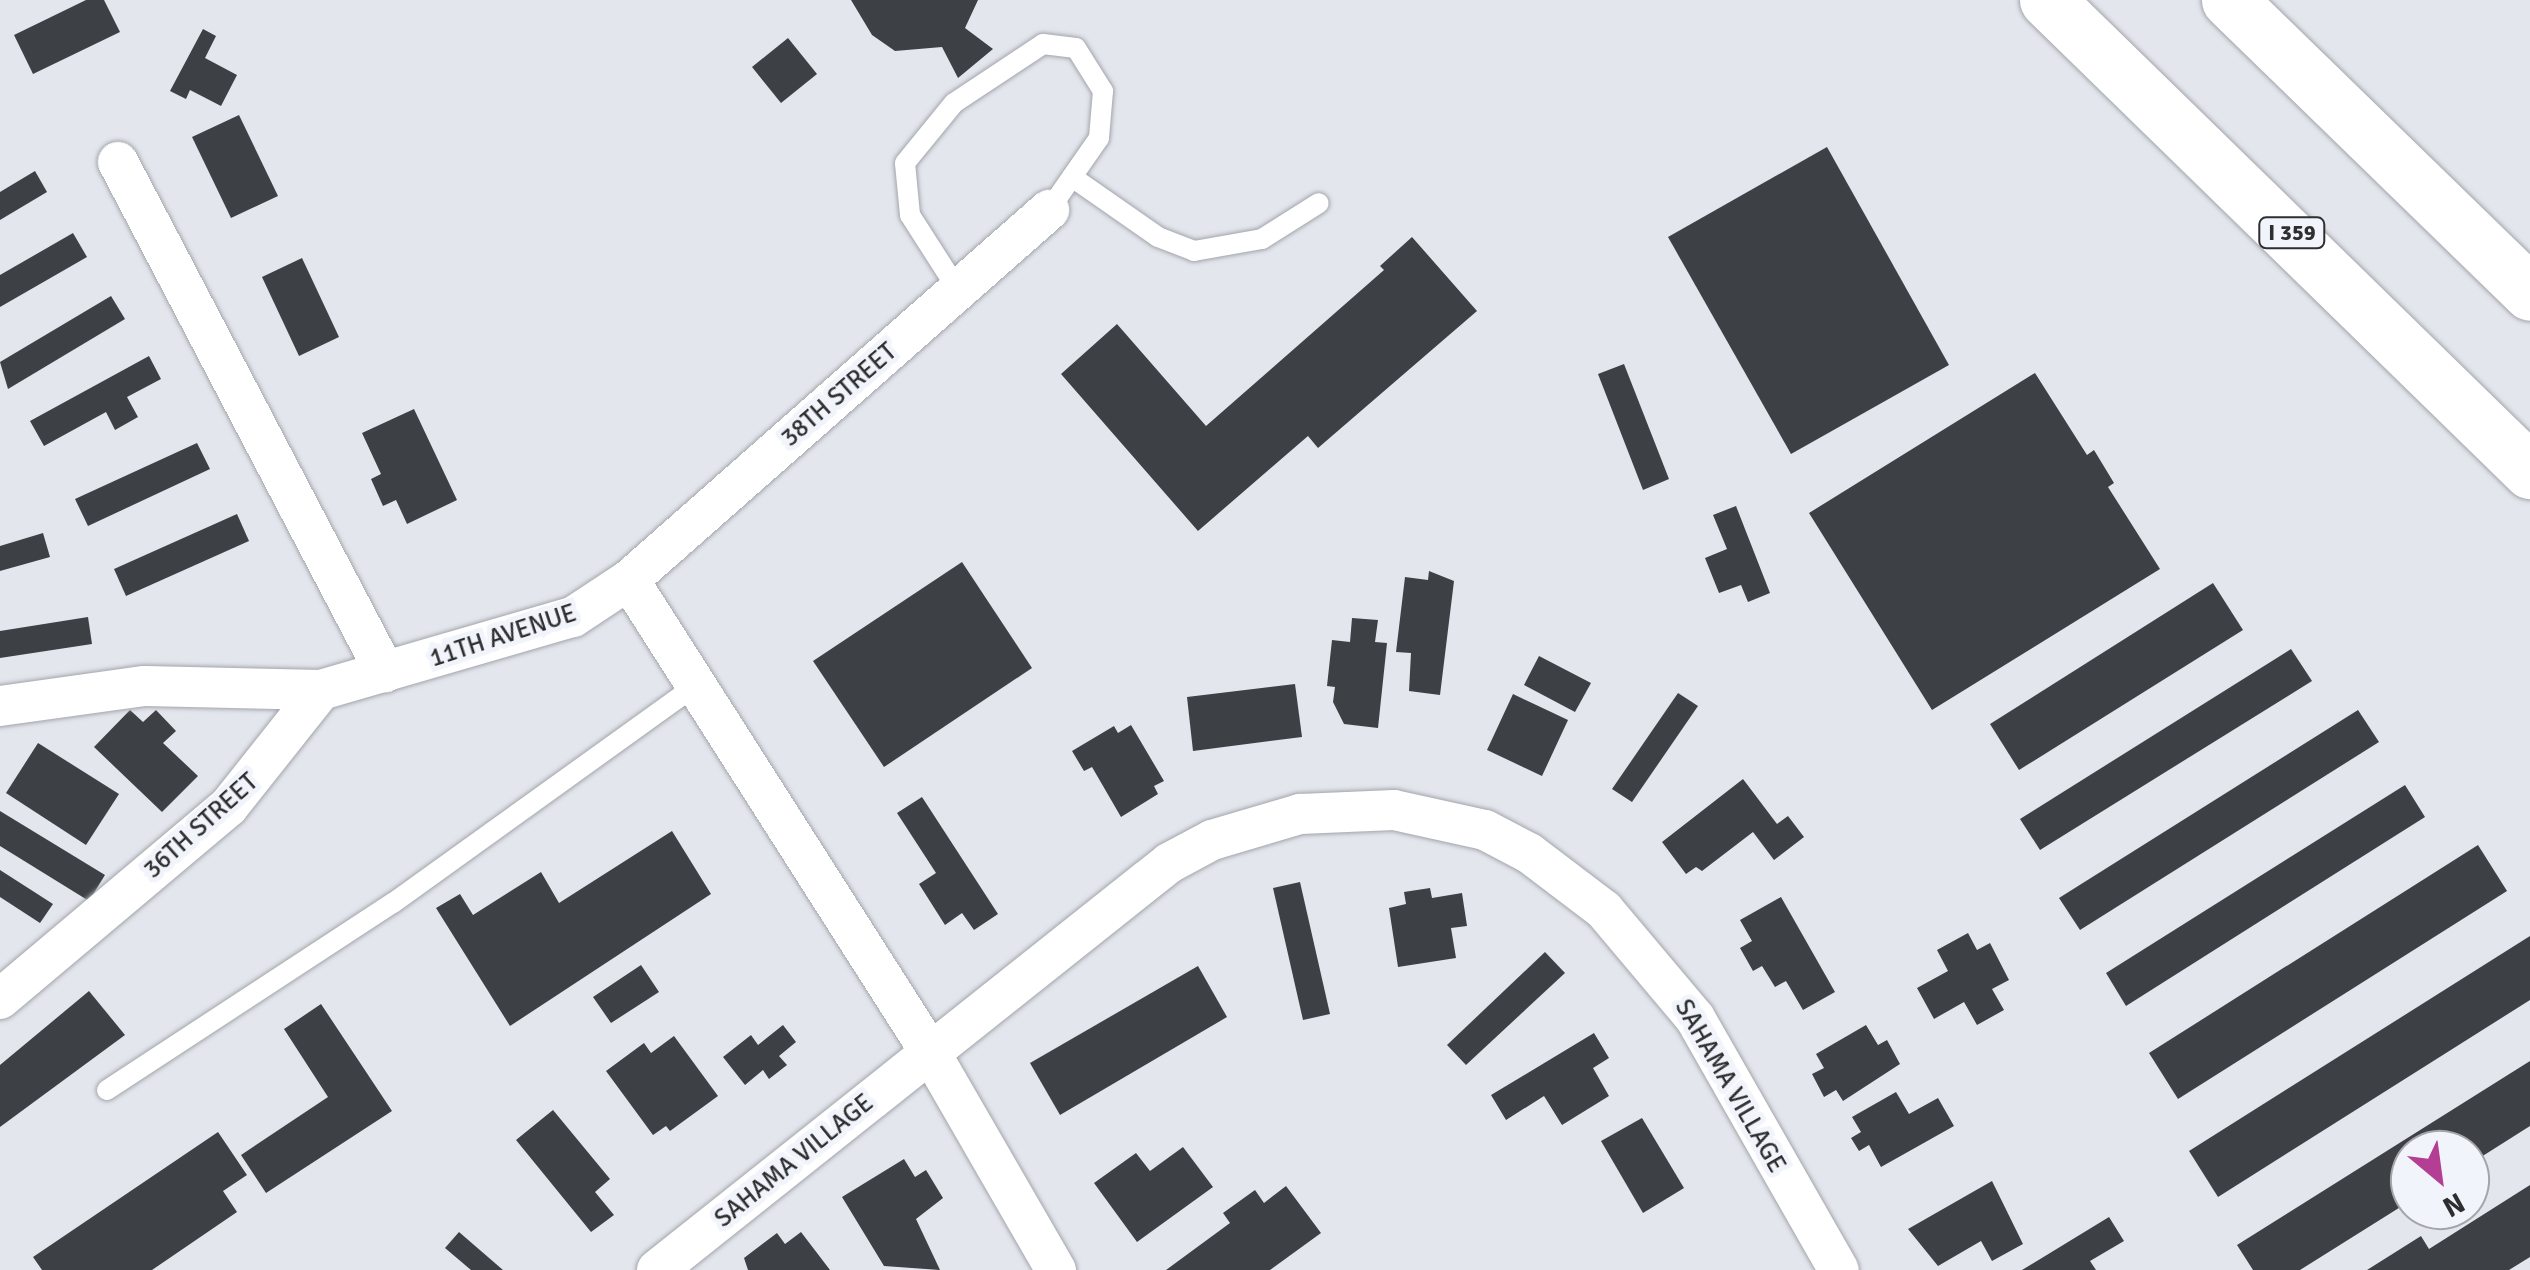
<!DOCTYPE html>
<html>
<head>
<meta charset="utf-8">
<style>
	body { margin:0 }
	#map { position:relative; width:2530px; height:1270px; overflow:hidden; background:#e3e7ed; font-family:Signika,sans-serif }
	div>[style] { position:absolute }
	.building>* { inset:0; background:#3d4045 }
	.roads { filter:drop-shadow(0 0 2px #a2a5ab) drop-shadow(0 0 2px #a2a5ab) }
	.service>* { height:20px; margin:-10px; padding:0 10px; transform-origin:10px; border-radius:10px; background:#fff }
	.minor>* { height:40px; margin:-20px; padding:0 20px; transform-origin:20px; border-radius:20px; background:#fff }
	.motorway>* { height:55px; margin:-27.5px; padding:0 27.5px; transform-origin:27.5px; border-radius:27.5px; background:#fff }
	span { translate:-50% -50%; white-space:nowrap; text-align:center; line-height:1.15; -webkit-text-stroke:10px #f1f4fa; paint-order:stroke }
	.shield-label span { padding:2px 8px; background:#f1f4fa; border:2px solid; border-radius:8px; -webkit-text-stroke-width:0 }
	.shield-label { font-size:22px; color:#2d2e30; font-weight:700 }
	.street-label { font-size:25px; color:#2d2e30 }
	.north { position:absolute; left:2390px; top:1130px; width:100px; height:100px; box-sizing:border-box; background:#f1f4fa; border:2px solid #a3a5a9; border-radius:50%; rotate:151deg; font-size:28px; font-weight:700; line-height:40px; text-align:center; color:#2d2e30 }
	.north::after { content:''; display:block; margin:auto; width:35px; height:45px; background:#b43e94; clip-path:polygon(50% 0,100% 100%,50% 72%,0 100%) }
</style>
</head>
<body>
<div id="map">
	<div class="building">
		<div style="clip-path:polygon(86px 0,104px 0,120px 32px,33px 74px,14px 35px)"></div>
		<div style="clip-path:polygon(851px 0,978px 0,965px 28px,993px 49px,958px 78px,942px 47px,895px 51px,872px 35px)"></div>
		<div style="clip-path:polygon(203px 29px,216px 36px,205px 58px,237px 75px,221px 106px,190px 90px,186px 99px,170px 91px)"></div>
		<div style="clip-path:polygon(788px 38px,817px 74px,781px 103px,752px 67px)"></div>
		<div style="clip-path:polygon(239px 115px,278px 196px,231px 218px,192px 137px)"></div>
		<div style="clip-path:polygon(1827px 147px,1949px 365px,1791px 454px,1668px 237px)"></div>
		<div style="clip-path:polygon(35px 171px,47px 192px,0 220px,0 192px)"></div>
		<div style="clip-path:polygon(73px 233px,87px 257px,0 307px,0 275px)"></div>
		<div style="clip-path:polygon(1412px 237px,1477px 311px,1318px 448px,1308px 436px,1198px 531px,1061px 374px,1117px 324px,1206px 426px,1384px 270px,1380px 266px)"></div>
		<div style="clip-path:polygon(302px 258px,339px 337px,299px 356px,262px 277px)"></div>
		<div style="clip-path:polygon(111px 296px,125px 319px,8px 389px,0 362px)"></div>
		<div style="clip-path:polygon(149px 356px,161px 379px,127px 397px,138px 417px,115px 430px,106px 412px,44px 446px,30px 421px)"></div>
		<div style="clip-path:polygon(1624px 364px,1669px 479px,1643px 490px,1598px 374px)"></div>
		<div style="clip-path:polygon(2035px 373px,2087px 455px,2094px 450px,2114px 483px,2108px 487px,2160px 569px,1932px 710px,1809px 513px)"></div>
		<div style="clip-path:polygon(414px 409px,457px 500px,407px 524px,396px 500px,383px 506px,371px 479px,381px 474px,362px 433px)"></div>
		<div style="clip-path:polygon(197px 443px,210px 469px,88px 526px,75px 499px)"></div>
		<div style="clip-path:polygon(1736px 506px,1770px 593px,1748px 602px,1741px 585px,1719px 593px,1705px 558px,1727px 549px,1713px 515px)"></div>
		<div style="clip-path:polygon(237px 514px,249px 541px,126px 596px,114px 569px)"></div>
		<div style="clip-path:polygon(43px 533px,50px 557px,0 571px,0 546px)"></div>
		<div style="clip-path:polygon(962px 562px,1032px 668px,884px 767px,813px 661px)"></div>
		<div style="clip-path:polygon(1429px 571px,1454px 581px,1440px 695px,1409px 691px,1411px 653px,1396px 652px,1405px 577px,1428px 580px)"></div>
		<div style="clip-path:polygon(2213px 583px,2243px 630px,2019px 770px,1990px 724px)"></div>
		<div style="clip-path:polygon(88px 617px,92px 644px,0 658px,0 631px)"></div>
		<div style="clip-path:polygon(1352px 618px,1378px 620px,1375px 642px,1387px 643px,1378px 728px,1344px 724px,1333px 702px,1335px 687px,1327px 686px,1332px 640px,1350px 642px)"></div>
		<div style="clip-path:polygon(2291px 649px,2312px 681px,2040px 850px,2020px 819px)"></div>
		<div style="clip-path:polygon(1539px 656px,1591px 683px,1575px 712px,1524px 685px)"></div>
		<div style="clip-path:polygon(1295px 684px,1302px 737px,1193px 751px,1187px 697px)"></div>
		<div style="clip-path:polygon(1678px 693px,1698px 706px,1632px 802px,1612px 789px)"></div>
		<div style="clip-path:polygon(1513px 694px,1568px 720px,1542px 776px,1487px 750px)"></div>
		<div style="clip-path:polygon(130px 710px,143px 722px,156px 710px,176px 731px,163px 743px,198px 776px,162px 812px,94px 747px)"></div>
		<div style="clip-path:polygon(2358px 710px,2379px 742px,2080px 930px,2059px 898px)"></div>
		<div style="clip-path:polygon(1131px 725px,1164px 781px,1154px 786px,1158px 794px,1121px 817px,1092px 767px,1084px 771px,1072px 751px,1114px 726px,1118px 733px)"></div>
		<div style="clip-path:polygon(38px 743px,119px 794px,86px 845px,6px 793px)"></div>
		<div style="clip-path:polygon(1743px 779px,1777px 824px,1788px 816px,1804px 837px,1774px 860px,1753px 832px,1702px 871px,1696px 867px,1686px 874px,1662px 842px)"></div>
		<div style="clip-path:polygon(2405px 785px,2425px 817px,2126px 1006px,2106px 973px)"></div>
		<div style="clip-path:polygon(922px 797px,998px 914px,974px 930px,962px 913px,945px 925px,919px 884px,936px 873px,897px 813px)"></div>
		<div style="clip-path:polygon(0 811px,105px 875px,89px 901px,0 846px)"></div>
		<div style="clip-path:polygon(672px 831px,711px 894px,510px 1026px,436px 908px,460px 894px,473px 915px,541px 872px,559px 903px)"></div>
		<div style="clip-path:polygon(2478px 845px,2507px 891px,2178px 1099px,2149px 1053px)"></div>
		<div style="clip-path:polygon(0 870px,53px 904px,40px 923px,0 897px)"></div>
		<div style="clip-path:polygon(1300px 882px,1330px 1014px,1303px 1020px,1273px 888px)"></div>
		<div style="clip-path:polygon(1430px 888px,1432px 898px,1462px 893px,1467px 926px,1451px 928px,1456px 958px,1398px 967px,1389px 908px,1406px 904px,1404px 892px)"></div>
		<div style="clip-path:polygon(1781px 897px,1835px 992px,1803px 1010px,1786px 981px,1775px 987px,1762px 966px,1753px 971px,1740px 948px,1752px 941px,1740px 920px)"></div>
		<div style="clip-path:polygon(1968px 933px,1977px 950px,1990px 943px,2009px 980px,1992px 989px,2004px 1010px,1977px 1025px,1964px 1002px,1934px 1019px,1917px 988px,1948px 971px,1937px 950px)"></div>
		<div style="clip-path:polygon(2530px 936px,2530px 1000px,2218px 1197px,2189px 1151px)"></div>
		<div style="clip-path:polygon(1545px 952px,1565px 973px,1466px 1065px,1447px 1045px)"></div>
		<div style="clip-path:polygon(641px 965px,659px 992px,611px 1023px,593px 997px)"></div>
		<div style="clip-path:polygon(1198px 966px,1227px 1017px,1060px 1115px,1030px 1063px)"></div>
		<div style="clip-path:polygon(89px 991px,125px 1035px,0 1127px,0 1065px)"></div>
		<div style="clip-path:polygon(321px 1004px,392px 1111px,266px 1193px,241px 1155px,328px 1097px,284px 1029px)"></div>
		<div style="clip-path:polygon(783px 1025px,796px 1042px,779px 1056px,787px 1065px,769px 1079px,763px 1070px,745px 1085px,723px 1057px,751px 1035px,758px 1045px)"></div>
		<div style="clip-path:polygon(1866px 1025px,1878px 1045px,1887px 1040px,1900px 1064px,1843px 1101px,1836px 1090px,1824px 1097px,1812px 1074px,1824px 1068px,1816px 1054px)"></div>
		<div style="clip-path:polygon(1594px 1033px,1609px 1058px,1593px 1068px,1609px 1096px,1562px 1125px,1544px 1096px,1506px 1120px,1491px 1095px)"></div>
		<div style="clip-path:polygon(674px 1036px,718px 1096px,670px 1131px,666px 1126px,653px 1135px,606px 1071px,644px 1043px,651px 1053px)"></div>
		<div style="clip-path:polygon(2530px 1061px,2530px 1126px,2470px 1164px,2470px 1150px,2410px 1150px,2410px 1201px,2300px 1270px,2253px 1270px,2237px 1245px)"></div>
		<div style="clip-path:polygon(1896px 1092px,1909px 1114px,1938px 1098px,1954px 1126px,1881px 1167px,1869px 1145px,1859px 1151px,1851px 1138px,1861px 1132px,1852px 1117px)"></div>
		<div style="clip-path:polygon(553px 1110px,610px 1179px,595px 1192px,614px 1215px,591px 1232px,516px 1140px)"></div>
		<div style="clip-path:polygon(1642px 1118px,1684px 1188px,1643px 1213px,1601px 1141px)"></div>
		<div style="clip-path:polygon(218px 1132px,247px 1175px,223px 1191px,237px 1212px,152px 1270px,42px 1270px,33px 1257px)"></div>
		<div style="clip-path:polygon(1183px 1147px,1213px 1187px,1137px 1242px,1094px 1183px,1136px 1153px,1150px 1171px)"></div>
		<div style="clip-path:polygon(904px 1159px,915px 1177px,926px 1170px,943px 1198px,916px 1219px,940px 1270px,884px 1266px,842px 1197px)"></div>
		<div style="clip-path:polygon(1992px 1181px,2023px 1244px,1992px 1261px,1981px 1241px,1938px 1266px,1908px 1229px)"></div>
		<div style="clip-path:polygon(2530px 1185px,2530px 1257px,2509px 1270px,2367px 1270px,2421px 1236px,2429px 1249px)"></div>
		<div style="clip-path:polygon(1286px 1186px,1321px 1233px,1270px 1270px,1166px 1270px,1230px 1223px,1223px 1213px,1255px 1190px,1264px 1203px)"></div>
		<div style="clip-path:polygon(2109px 1217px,2124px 1241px,2090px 1261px,2096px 1270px,2022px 1270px)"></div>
		<div style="clip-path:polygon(459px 1232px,503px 1270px,471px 1270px,445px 1248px)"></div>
		<div style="clip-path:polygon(801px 1232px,830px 1270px,748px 1270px,744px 1258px,777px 1233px,785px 1244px)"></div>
	</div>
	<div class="roads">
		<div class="service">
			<div style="left:1072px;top:177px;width:105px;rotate:34.9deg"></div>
			<div style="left:1158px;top:237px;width:39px;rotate:21deg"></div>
			<div style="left:1194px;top:251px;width:69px;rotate:-10deg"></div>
			<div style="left:1262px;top:239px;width:67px;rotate:-32.3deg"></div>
			<div style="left:958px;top:290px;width:89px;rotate:-122.6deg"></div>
			<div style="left:910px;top:215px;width:52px;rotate:-95.5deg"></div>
			<div style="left:905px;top:163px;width:77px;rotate:-50.8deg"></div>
			<div style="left:954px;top:103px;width:107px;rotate:-33.5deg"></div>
			<div style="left:1043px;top:44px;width:33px;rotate:7deg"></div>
			<div style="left:1076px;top:48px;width:51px;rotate:57.9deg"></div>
			<div style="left:1103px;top:91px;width:47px;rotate:94.9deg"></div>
			<div style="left:1099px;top:138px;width:88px;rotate:124.8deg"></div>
			<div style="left:107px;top:1090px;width:342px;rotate:-33.2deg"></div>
			<div style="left:393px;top:903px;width:373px;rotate:-35.7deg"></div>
		</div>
		<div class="minor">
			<div style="left:118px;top:162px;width:576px;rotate:62.37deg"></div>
			<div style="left:629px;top:580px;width:560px;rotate:57.47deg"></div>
			<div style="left:930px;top:1052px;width:252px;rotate:60deg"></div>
			<div style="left:0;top:706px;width:146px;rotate:-7.9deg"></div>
			<div style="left:145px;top:686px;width:176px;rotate:1.3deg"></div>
			<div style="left:321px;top:690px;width:262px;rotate:-16.2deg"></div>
			<div style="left:573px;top:617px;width:67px;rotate:-33.5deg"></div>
			<div style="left:629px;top:580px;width:560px;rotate:-41.38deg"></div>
			<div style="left:0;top:999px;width:299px;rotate:-40.1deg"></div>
			<div style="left:229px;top:806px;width:148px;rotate:-51.6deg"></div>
			<div style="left:657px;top:1270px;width:654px;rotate:-38.48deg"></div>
			<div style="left:1169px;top:863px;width:49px;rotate:-28.1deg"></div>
			<div style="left:1212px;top:840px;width:92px;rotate:-16.5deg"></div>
			<div style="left:1300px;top:814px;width:94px;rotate:-2.4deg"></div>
			<div style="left:1394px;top:810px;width:93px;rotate:12.4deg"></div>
			<div style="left:1485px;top:830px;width:50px;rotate:27.6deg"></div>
			<div style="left:1529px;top:853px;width:94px;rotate:37.2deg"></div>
			<div style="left:1604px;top:910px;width:141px;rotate:49.9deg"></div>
			<div style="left:1695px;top:1018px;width:290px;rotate:60.3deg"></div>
		</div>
		<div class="motorway">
			<div style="left:2047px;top:0;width:675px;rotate:44.28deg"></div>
			<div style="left:2229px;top:0;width:420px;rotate:44.2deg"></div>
		</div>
	</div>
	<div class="shield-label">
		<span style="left:2292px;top:233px">I 359</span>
	</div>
	<div class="street-label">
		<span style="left:839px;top:395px;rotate:-41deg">38TH STREET</span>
		<span style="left:503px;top:636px;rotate:-18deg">11TH AVENUE</span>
		<span style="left:201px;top:826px;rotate:-42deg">36TH STREET</span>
		<span style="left:1730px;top:1086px;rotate:60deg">SAHAMA VILLAGE</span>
		<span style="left:794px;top:1161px;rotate:-39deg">SAHAMA VILLAGE</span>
	</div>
	<div class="north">N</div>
</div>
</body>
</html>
